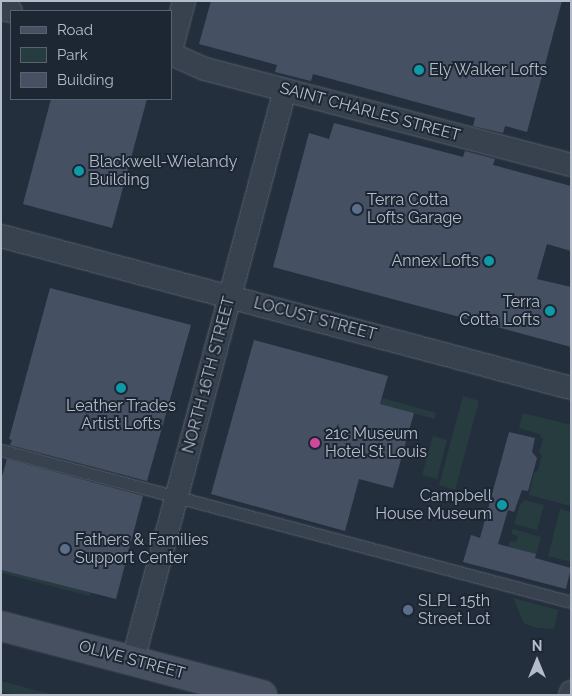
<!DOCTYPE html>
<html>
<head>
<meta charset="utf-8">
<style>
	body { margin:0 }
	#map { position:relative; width:572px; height:696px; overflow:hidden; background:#242f3e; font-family:Raleway,sans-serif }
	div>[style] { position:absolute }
	.green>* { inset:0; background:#263c3f }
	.building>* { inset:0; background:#455162 }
	.roads { filter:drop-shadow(0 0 1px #565f6c) drop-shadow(0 0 1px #565f6c) }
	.lane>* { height:11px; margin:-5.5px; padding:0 5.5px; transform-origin:5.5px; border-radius:5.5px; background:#38414e }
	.street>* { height:22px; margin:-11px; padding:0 11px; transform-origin:11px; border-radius:11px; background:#38414e }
	.secondary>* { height:28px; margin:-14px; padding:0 14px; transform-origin:14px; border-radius:14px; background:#465061 }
	.dots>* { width:14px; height:14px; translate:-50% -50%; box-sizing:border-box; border:2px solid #1d2633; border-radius:50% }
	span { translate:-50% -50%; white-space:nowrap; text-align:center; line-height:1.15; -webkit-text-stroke:4px #1d2633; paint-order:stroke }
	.poi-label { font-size:16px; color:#b4bcc9 }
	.left { translate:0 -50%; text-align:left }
	.right { translate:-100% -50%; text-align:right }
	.street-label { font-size:16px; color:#b4bcc9 }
	.frame { position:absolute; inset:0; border:2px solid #b4bcc9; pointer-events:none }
	.legend { position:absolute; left:10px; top:10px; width:162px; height:90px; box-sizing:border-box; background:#1d2633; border:1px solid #59626f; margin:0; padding:6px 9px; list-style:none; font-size:15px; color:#b4bcc9 }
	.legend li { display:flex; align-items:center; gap:10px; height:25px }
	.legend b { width:25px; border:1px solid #59626f }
	.north { position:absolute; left:512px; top:636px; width:50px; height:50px; -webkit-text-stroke:4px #1d2633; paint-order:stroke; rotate:0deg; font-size:14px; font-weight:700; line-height:20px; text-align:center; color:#b4bcc9 }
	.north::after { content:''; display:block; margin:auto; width:18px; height:22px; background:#b4bcc9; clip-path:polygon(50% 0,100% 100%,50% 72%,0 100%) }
</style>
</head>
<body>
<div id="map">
	<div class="green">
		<div style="clip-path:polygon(463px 396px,479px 401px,455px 490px,439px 485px)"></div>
		<div style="clip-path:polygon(382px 398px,436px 413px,435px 419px,380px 404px)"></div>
		<div style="clip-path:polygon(523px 413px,571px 425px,571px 506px,529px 495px,534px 473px,538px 470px,542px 456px,539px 452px,543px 440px,539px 434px,519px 428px)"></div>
		<div style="clip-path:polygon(433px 436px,447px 440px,437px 479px,422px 475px)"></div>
		<div style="clip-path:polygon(524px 500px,544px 505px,537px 530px,514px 524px,520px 505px)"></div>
		<div style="clip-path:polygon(560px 509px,571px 512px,571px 562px,548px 556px)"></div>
		<div style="clip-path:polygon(513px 529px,541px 537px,536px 555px,508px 547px,510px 541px,516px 542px,518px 536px,511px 534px)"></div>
		<div style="clip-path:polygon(1px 570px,91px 593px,90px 596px,1px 573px)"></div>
		<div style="clip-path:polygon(513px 598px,558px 610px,554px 629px,537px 628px,524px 623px)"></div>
		<div style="clip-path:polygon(1px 681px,54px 695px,15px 695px,1px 691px)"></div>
	</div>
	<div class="building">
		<div style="clip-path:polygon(211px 1px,562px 1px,527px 132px,505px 126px,503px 133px,473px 126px,475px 118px,313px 74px,311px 81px,275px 72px,277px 65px,199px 44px)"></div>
		<div style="clip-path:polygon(51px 99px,147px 99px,112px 228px,23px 204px)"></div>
		<div style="clip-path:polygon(334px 123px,463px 157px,465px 151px,495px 159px,493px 165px,571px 186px,571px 251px,547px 244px,537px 279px,571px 287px,571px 347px,273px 267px,309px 133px,329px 139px)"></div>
		<div style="clip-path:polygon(50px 288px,191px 325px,147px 481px,10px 445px,12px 440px,9px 439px)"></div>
		<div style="clip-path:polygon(254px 340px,388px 376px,380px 404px,414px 413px,393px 488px,359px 479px,345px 531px,211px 494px)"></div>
		<div style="clip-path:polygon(509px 432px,535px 438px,532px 452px,537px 458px,528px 491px,522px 490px,514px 512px,508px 510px,498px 544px,536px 554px,535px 558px,571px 568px,566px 589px,463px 562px,471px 535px,480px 538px)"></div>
		<div style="clip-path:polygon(7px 459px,143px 496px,116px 599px,1px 570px,1px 480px)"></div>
	</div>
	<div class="roads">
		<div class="lane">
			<div style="left:1px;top:450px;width:590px;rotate:14.93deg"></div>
		</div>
		<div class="street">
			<div style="left:1px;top:9px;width:10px;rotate:11deg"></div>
			<div style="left:171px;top:50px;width:51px;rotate:-75.1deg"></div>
			<div style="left:171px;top:54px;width:37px;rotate:24deg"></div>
			<div style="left:205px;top:69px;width:378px;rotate:14.7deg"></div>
			<div style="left:1px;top:236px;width:590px;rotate:14.93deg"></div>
			<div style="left:133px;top:660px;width:590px;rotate:-75.07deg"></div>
			<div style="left:570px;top:695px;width:3px;rotate:-72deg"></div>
		</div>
		<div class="secondary">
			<div style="left:1px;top:626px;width:270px;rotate:14.8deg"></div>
		</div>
	</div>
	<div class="dots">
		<div style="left:419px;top:70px;background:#0f9aa8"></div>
		<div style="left:79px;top:171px;background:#0f9aa8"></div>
		<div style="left:357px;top:209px;background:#5c6f8a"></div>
		<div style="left:489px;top:261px;background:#0f9aa8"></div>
		<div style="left:550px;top:311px;background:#0f9aa8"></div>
		<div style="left:121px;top:388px;background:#0f9aa8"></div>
		<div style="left:315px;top:443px;background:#d1479c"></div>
		<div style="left:502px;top:505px;background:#0f9aa8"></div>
		<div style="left:65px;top:549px;background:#5c6f8a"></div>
		<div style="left:408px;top:610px;background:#5c6f8a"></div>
	</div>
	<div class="poi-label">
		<span class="left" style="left:429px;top:70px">Ely Walker Lofts</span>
		<span class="left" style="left:89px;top:171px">Blackwell-Wielandy<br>Building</span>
		<span class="left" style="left:367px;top:209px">Terra Cotta<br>Lofts Garage</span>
		<span class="right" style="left:479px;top:261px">Annex Lofts</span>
		<span class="right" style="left:540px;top:311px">Terra<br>Cotta Lofts</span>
		<span style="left:121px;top:415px">Leather Trades<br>Artist Lofts</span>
		<span class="left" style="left:325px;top:443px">21c Museum<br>Hotel St Louis</span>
		<span class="right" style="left:492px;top:505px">Campbell<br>House Museum</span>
		<span class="left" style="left:75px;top:549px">Fathers &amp; Families<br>Support Center</span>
		<span class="left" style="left:418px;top:610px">SLPL 15th<br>Street Lot</span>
	</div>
	<div class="street-label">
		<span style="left:370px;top:112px;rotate:15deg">SAINT CHARLES STREET</span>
		<span style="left:315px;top:319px;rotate:15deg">LOCUST STREET</span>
		<span style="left:209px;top:375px;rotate:-75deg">NORTH 16TH STREET</span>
		<span style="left:132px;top:660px;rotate:15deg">OLIVE STREET</span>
	</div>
	<div class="frame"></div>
	<ul class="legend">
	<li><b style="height:6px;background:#465061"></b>Road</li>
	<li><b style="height:14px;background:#263c3f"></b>Park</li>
	<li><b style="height:14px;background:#455162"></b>Building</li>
	</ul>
	<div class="north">N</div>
</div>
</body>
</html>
